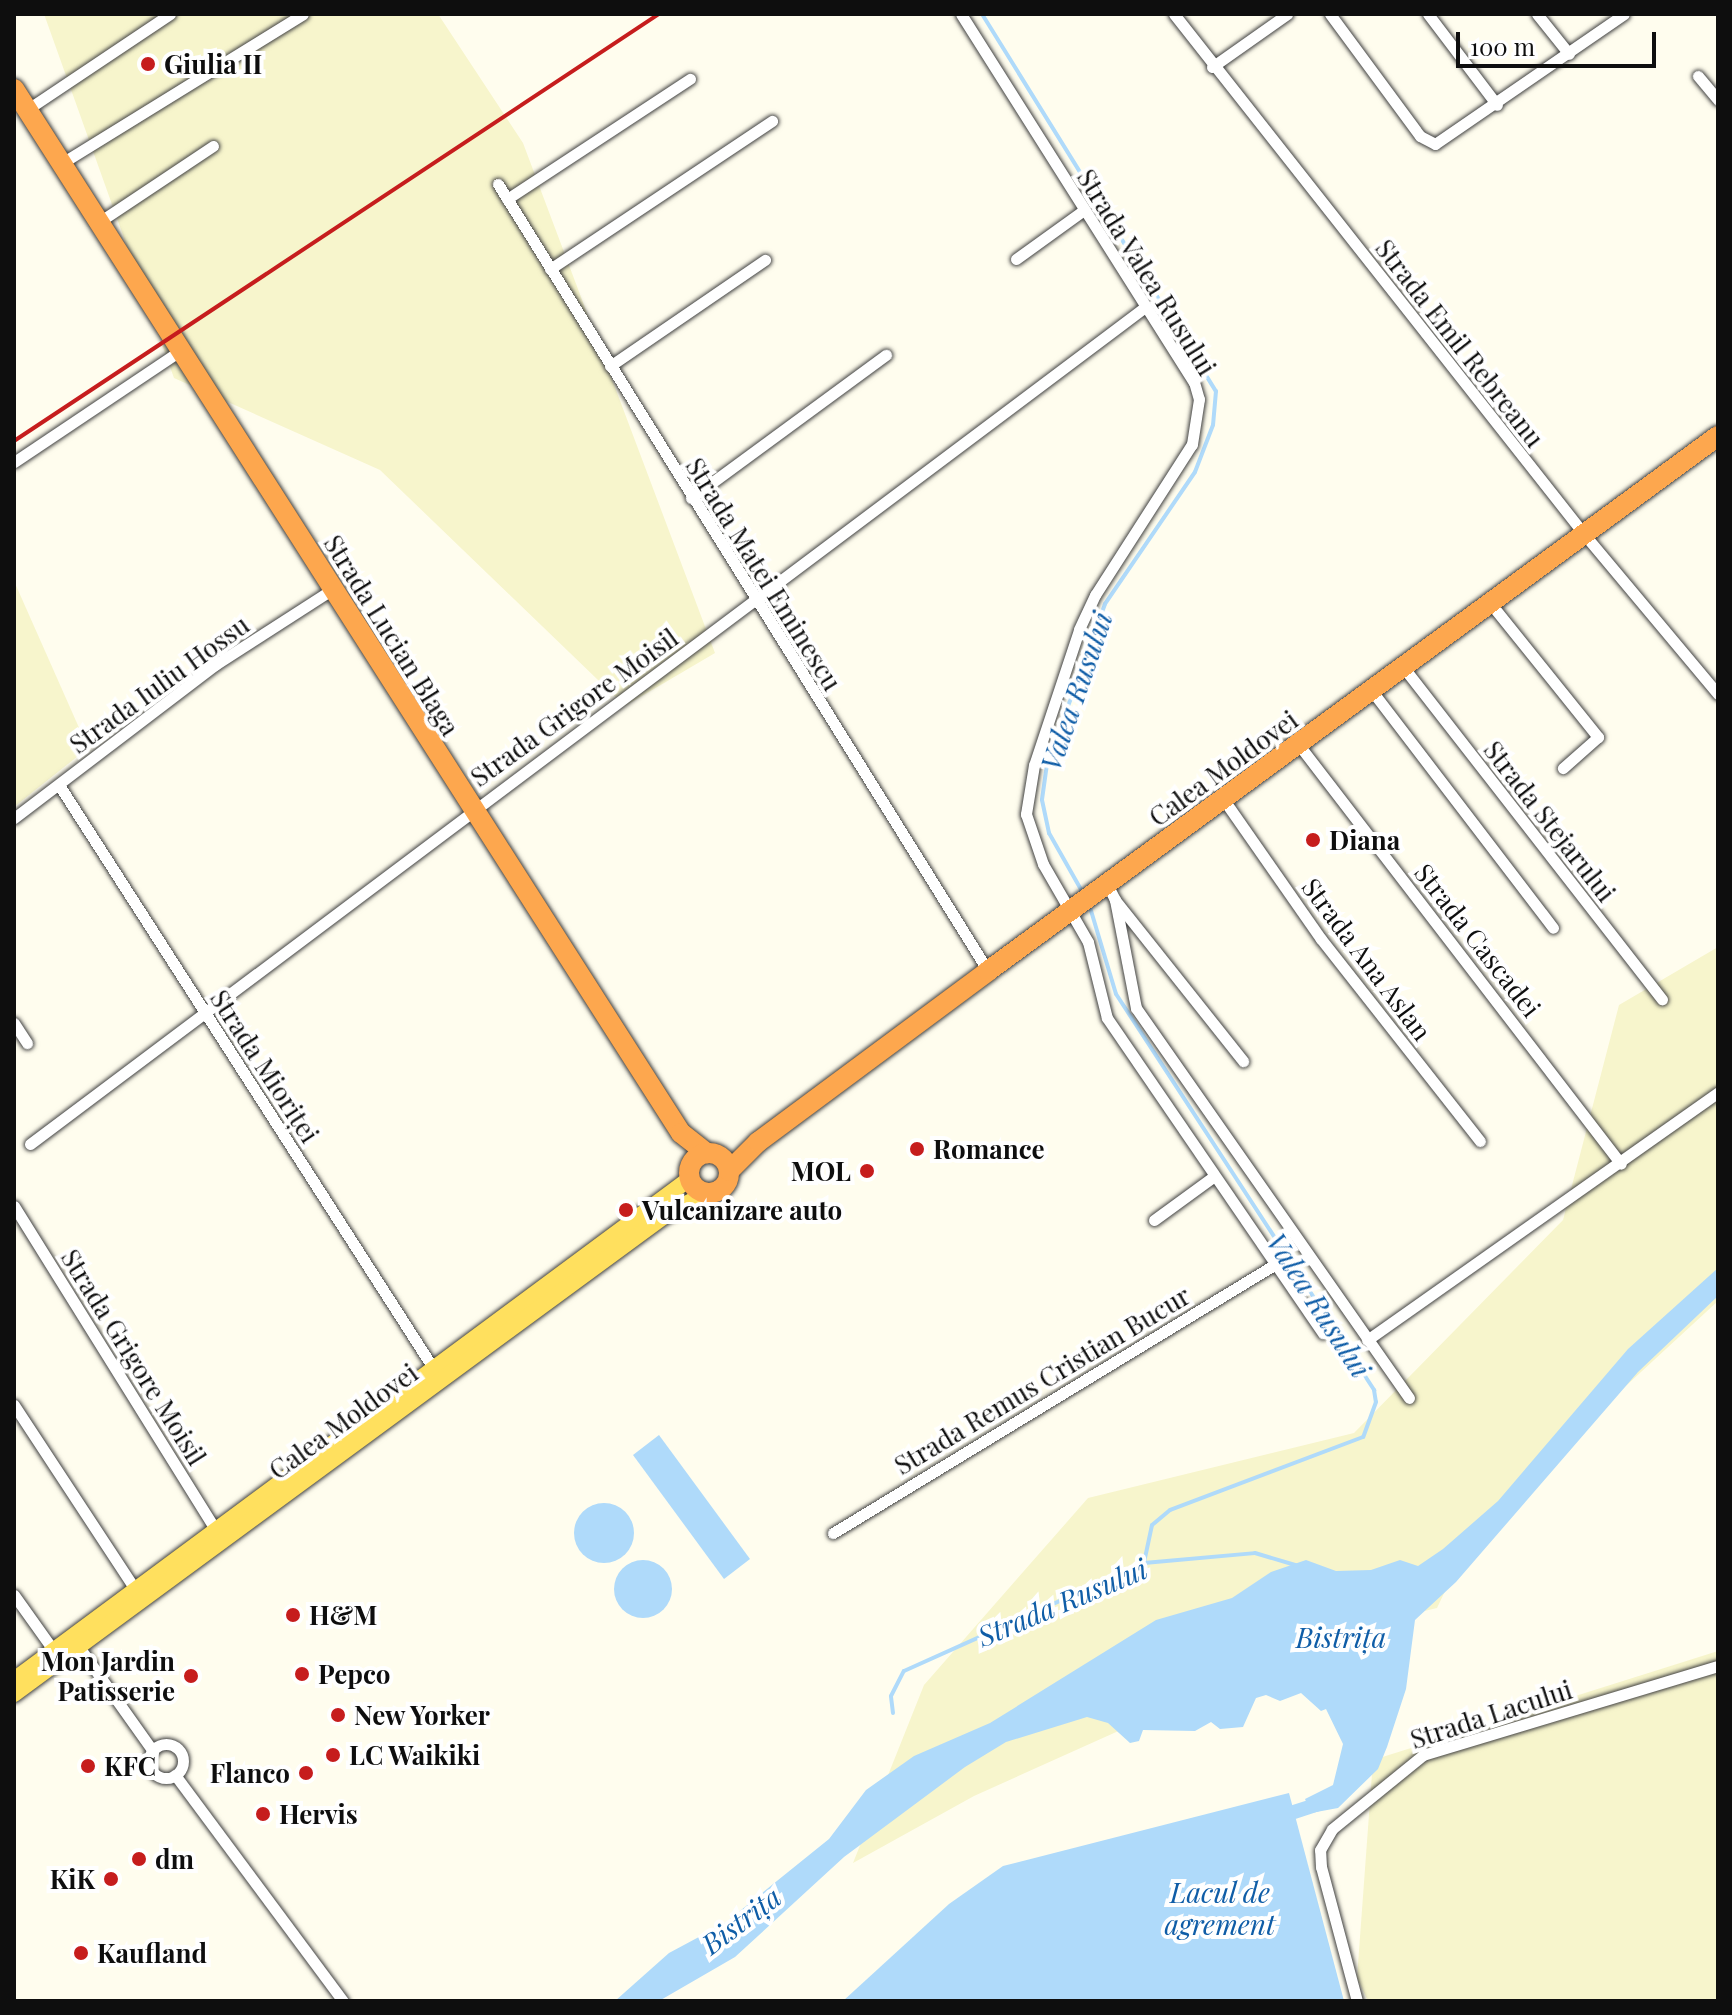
<!DOCTYPE html>
<html>
<head>
<meta charset="utf-8">
<style>
	body { margin:0 }
	#map { position:relative; width:1732px; height:2015px; overflow:hidden; background:#fffdee; font-family:"Playfair Display",serif }
	div>[style] { position:absolute }
	.farmland>* { inset:0; background:#f7f5cc }
	.water>* { inset:0; background:#afdafa }
	.round { border-radius:50% }
	.stream>* { height:4px; margin:-2px; padding:0 2px; transform-origin:2px; border-radius:2px; background:#afdafa }
	.canal>* { height:14px; margin:-7px; padding:0 7px; transform-origin:7px; border-radius:7px; background:#afdafa }
	.roads { filter:drop-shadow(0 0 2px #414141) drop-shadow(0 0 2px #414141) }
	.street>* { height:11px; margin:-5.5px; padding:0 5.5px; transform-origin:5.5px; border-radius:5.5px; background:#fff }
	.street>.ring { margin:-5.5px; padding:0; box-sizing:content-box; background:none; border:11px solid #fff; border-radius:50% }
	.primary>* { height:16px; margin:-8px; padding:0 8px; transform-origin:8px; border-radius:8px; background:#ffe05e }
	.highway>* { height:20px; margin:-10px; padding:0 10px; transform-origin:10px; border-radius:10px; background:#fda74e }
	.highway>.ring { margin:-10px; padding:0; box-sizing:content-box; background:none; border:20px solid #fda74e; border-radius:50% }
	.rail>* { height:4px; margin:-2px; padding:0 2px; transform-origin:2px; border-radius:2px; background:#c61d1d }
	.dots>* { width:22px; height:22px; translate:-50% -50%; box-sizing:border-box; border:4px solid #fff; border-radius:50% }
	span { translate:-50% -50%; white-space:nowrap; text-align:center; line-height:1.15; -webkit-text-stroke:8px #fff; paint-order:stroke }
	.poi-label { font-size:26px; color:#0e0e0e; font-weight:700 }
	.left { translate:0 -50%; text-align:left }
	.right { translate:-100% -50%; text-align:right }
	.street-label { font-size:26px; color:#0e0e0e }
	.water-label { font-size:28px; color:#0f5da7; font-style:italic }
	.frame { position:absolute; inset:0; border:16px solid #0e0e0e; pointer-events:none }
	.scale { position:absolute; left:1456px; top:32px; width:200px; height:36px; box-sizing:border-box; border:4px solid #0e0e0e; border-top:0; padding-left:10px; font-size:24px; line-height:28px; white-space:nowrap; color:#0e0e0e; -webkit-text-stroke:6px #fff; paint-order:stroke }
</style>
</head>
<body>
<div id="map">
	<div class="farmland">
		<div style="clip-path:polygon(44px 14px,438px 14px,523px 143px,715px 653px,625px 706px,380px 470px,174px 378px)"></div>
		<div style="clip-path:polygon(14px 581px,88px 748px,14px 807px)"></div>
		<div style="clip-path:polygon(1718px 947px,1718px 1301px,1577px 1431px,1456px 1568px,1437px 1608px,1250px 1652px,1232px 1680px,974px 1796px,853px 1863px,924px 1685px,1088px 1498px,1354px 1433px,1563px 1220px,1619px 1005px)"></div>
		<div style="clip-path:polygon(1718px 1651px,1718px 2001px,1368px 2001px,1357px 1978px,1373px 1760px)"></div>
	</div>
	<div class="water">
		<div style="clip-path:polygon(1718px 1268px,1718px 1296px,1638px 1372px,1456px 1582px,1415px 1620px,1406px 1689px,1387px 1747px,1378px 1769px,1338px 1808px,1311px 1813px,1305px 1799px,1333px 1785px,1343px 1744px,1326px 1709px,1321px 1711px,1301px 1693px,1280px 1701px,1266px 1695px,1256px 1698px,1243px 1727px,1220px 1729px,1211px 1722px,1195px 1731px,1143px 1730px,1139px 1741px,1130px 1743px,1108px 1723px,1087px 1717px,1006px 1742px,965px 1767px,844px 1857px,735px 1957px,659px 2001px,615px 2001px,669px 1953px,725px 1923px,829px 1839px,866px 1790px,914px 1756px,990px 1723px,1156px 1620px,1232px 1598px,1271px 1572px,1306px 1560px,1336px 1571px,1371px 1570px,1400px 1560px,1418px 1566px,1443px 1549px,1498px 1501px,1628px 1349px)"></div>
		<div style="clip-path:polygon(659px 1435px,750px 1559px,724px 1579px,633px 1455px)"></div>
		<div class="round" style="left:574px;top:1503px;width:60px;height:60px"></div>
		<div class="round" style="left:614px;top:1560px;width:58px;height:58px"></div>
		<div style="clip-path:polygon(1289px 1793px,1344px 2001px,843px 2001px,949px 1904px,1003px 1866px)"></div>
	</div>
	<div class="stream">
		<div style="left:982px;top:14px;width:444px;rotate:58.2deg"></div>
		<div style="left:1216px;top:391px;width:34px;rotate:95deg"></div>
		<div style="left:1213px;top:425px;width:50px;rotate:111deg"></div>
		<div style="left:1195px;top:472px;width:160px;rotate:124.3deg"></div>
		<div style="left:1105px;top:604px;width:170px;rotate:109.9deg"></div>
		<div style="left:1047px;top:764px;width:36px;rotate:98deg"></div>
		<div style="left:1042px;top:800px;width:34px;rotate:78deg"></div>
		<div style="left:1049px;top:833px;width:69px;rotate:60.5deg"></div>
		<div style="left:1089px;top:904px;width:94px;rotate:73.3deg"></div>
		<div style="left:1116px;top:994px;width:473px;rotate:56.9deg"></div>
		<div style="left:1374px;top:1390px;width:12px;rotate:81deg"></div>
		<div style="left:1376px;top:1402px;width:37px;rotate:110deg"></div>
		<div style="left:1363px;top:1437px;width:206px;rotate:159.3deg"></div>
		<div style="left:1170px;top:1510px;width:23px;rotate:140deg"></div>
		<div style="left:1152px;top:1525px;width:39px;rotate:102deg"></div>
		<div style="left:893px;top:1713px;width:17px;rotate:-97deg"></div>
		<div style="left:891px;top:1696px;width:28px;rotate:-63deg"></div>
		<div style="left:904px;top:1671px;width:263px;rotate:-24.2deg"></div>
		<div style="left:1144px;top:1563px;width:111px;rotate:-5.1deg"></div>
		<div style="left:1255px;top:1553px;width:49px;rotate:16.6deg"></div>
	</div>
	<div class="canal">
		<div style="left:1294px;top:1812px;width:32px;rotate:-18deg"></div>
	</div>
	<div class="roads">
		<div class="street">
			<div style="left:961px;top:14px;width:436px;rotate:57.7deg"></div>
			<div style="left:1194px;top:382px;width:18px;rotate:74deg"></div>
			<div style="left:1199px;top:399px;width:46px;rotate:98.8deg"></div>
			<div style="left:1192px;top:444px;width:179px;rotate:122.7deg"></div>
			<div style="left:1095px;top:595px;width:38px;rotate:115deg"></div>
			<div style="left:1079px;top:630px;width:142px;rotate:108.4deg"></div>
			<div style="left:1034px;top:765px;width:50px;rotate:99.3deg"></div>
			<div style="left:1026px;top:814px;width:53px;rotate:71.2deg"></div>
			<div style="left:1043px;top:864px;width:90px;rotate:60deg"></div>
			<div style="left:1088px;top:942px;width:78px;rotate:76deg"></div>
			<div style="left:1107px;top:1018px;width:382px;rotate:55.6deg"></div>
			<div style="left:1174px;top:14px;width:662px;rotate:51.75deg"></div>
			<div style="left:1584px;top:534px;width:209px;rotate:50.1deg"></div>
			<div style="left:1330px;top:14px;width:152px;rotate:53.6deg"></div>
			<div style="left:1420px;top:136px;width:17px;rotate:28deg"></div>
			<div style="left:1435px;top:144px;width:229px;rotate:-34.5deg"></div>
			<div style="left:1428px;top:14px;width:114px;rotate:52.8deg"></div>
			<div style="left:1537px;top:14px;width:51px;rotate:51.3deg"></div>
			<div style="left:1212px;top:67px;width:92px;rotate:-35.2deg"></div>
			<div style="left:1698px;top:76px;width:31px;rotate:50deg"></div>
			<div style="left:28px;top:109px;width:171px;rotate:-33.8deg"></div>
			<div style="left:62px;top:163px;width:283px;rotate:-31.7deg"></div>
			<div style="left:498px;top:184px;width:927px;rotate:58.09deg"></div>
			<div style="left:507px;top:199px;width:219px;rotate:-33.3deg"></div>
			<div style="left:99px;top:222px;width:137px;rotate:-33.7deg"></div>
			<div style="left:1016px;top:259px;width:84px;rotate:-35.8deg"></div>
			<div style="left:550px;top:269px;width:267px;rotate:-33.7deg"></div>
			<div style="left:610px;top:366px;width:188px;rotate:-34.4deg"></div>
			<div style="left:14px;top:462px;width:200px;rotate:-33.8deg"></div>
			<div style="left:691px;top:498px;width:242px;rotate:-36.3deg"></div>
			<div style="left:1491px;top:604px;width:171px;rotate:51.2deg"></div>
			<div style="left:1598px;top:737px;width:47px;rotate:138.5deg"></div>
			<div style="left:1404px;top:668px;width:420px;rotate:52.1deg"></div>
			<div style="left:1372px;top:691px;width:298px;rotate:52.6deg"></div>
			<div style="left:1299px;top:745px;width:528px;rotate:52.46deg"></div>
			<div style="left:59px;top:785px;width:696px;rotate:57.31deg"></div>
			<div style="left:1224px;top:800px;width:169px;rotate:55.1deg"></div>
			<div style="left:1321px;top:939px;width:257px;rotate:51.8deg"></div>
			<div style="left:14px;top:818px;width:253px;rotate:-37.3deg"></div>
			<div style="left:215px;top:665px;width:140px;rotate:-32.8deg"></div>
			<div style="left:1108px;top:886px;width:16px;rotate:63deg"></div>
			<div style="left:1115px;top:900px;width:110px;rotate:79deg"></div>
			<div style="left:1136px;top:1008px;width:476px;rotate:55deg"></div>
			<div style="left:1115px;top:900px;width:206px;rotate:51.5deg"></div>
			<div style="left:14px;top:1023px;width:24px;rotate:57deg"></div>
			<div style="left:30px;top:1144px;width:1394px;rotate:-36.89deg"></div>
			<div style="left:14px;top:1206px;width:384px;rotate:58.1deg"></div>
			<div style="left:1154px;top:1220px;width:73px;rotate:-36.1deg"></div>
			<div style="left:1367px;top:1340px;width:430px;rotate:-35.2deg"></div>
			<div style="left:14px;top:1405px;width:222px;rotate:56.7deg"></div>
			<div style="left:833px;top:1533px;width:516px;rotate:-31.29deg"></div>
			<div style="left:14px;top:1595px;width:69px;rotate:54.5deg"></div>
			<div style="left:79px;top:1647px;width:128px;rotate:54.6deg"></div>
			<div class="ring" style="left:149px;top:1744px;width:23px;height:23px"></div>
			<div style="left:175px;top:1775px;width:282px;rotate:53.4deg"></div>
			<div style="left:1357px;top:2001px;width:139px;rotate:-105deg"></div>
			<div style="left:1321px;top:1867px;width:17px;rotate:-93deg"></div>
			<div style="left:1320px;top:1850px;width:24px;rotate:-60deg"></div>
			<div style="left:1332px;top:1829px;width:117px;rotate:-39.1deg"></div>
			<div style="left:1423px;top:1755px;width:308px;rotate:-16.8deg"></div>
		</div>
		<div class="primary">
			<div style="left:14px;top:1680px;width:841px;rotate:-36.58deg"></div>
			<div style="left:14px;top:1694px;width:805px;rotate:-36.32deg"></div>
			<div style="left:663px;top:1217px;width:47px;rotate:-29.3deg"></div>
		</div>
		<div class="highway">
			<div style="left:14px;top:89px;width:1239px;rotate:57.43deg"></div>
			<div style="left:681px;top:1133px;width:33px;rotate:38deg"></div>
			<div class="ring" style="left:689px;top:1153px;width:20px;height:20px"></div>
			<div style="left:729px;top:1171px;width:41px;rotate:-45deg"></div>
			<div style="left:758px;top:1142px;width:287px;rotate:-36.6deg"></div>
			<div style="left:988px;top:971px;width:905px;rotate:-36.24deg"></div>
		</div>
	</div>
	<div class="rail">
		<div style="left:14px;top:441px;width:774px;rotate:-33.51deg"></div>
	</div>
	<div class="dots">
		<div style="left:148px;top:64px;background:#c61d1d"></div>
		<div style="left:1313px;top:840px;background:#c61d1d"></div>
		<div style="left:917px;top:1149px;background:#c61d1d"></div>
		<div style="left:867px;top:1171px;background:#c61d1d"></div>
		<div style="left:626px;top:1210px;background:#c61d1d"></div>
		<div style="left:293px;top:1615px;background:#c61d1d"></div>
		<div style="left:302px;top:1674px;background:#c61d1d"></div>
		<div style="left:191px;top:1676px;background:#c61d1d"></div>
		<div style="left:338px;top:1715px;background:#c61d1d"></div>
		<div style="left:333px;top:1755px;background:#c61d1d"></div>
		<div style="left:88px;top:1766px;background:#c61d1d"></div>
		<div style="left:306px;top:1773px;background:#c61d1d"></div>
		<div style="left:263px;top:1814px;background:#c61d1d"></div>
		<div style="left:139px;top:1859px;background:#c61d1d"></div>
		<div style="left:111px;top:1879px;background:#c61d1d"></div>
		<div style="left:81px;top:1953px;background:#c61d1d"></div>
	</div>
	<div class="poi-label">
		<span class="left" style="left:164px;top:64px">Giulia II</span>
		<span class="left" style="left:1329px;top:840px">Diana</span>
		<span class="left" style="left:933px;top:1149px">Romance</span>
		<span class="right" style="left:851px;top:1171px">MOL</span>
		<span class="left" style="left:642px;top:1210px">Vulcanizare auto</span>
		<span class="left" style="left:309px;top:1615px">H&amp;M</span>
		<span class="right" style="left:175px;top:1676px">Mon Jardin<br>Patisserie</span>
		<span class="left" style="left:318px;top:1674px">Pepco</span>
		<span class="left" style="left:354px;top:1715px">New Yorker</span>
		<span class="left" style="left:349px;top:1755px">LC Waikiki</span>
		<span class="left" style="left:104px;top:1766px">KFC</span>
		<span class="right" style="left:290px;top:1773px">Flanco</span>
		<span class="left" style="left:279px;top:1814px">Hervis</span>
		<span class="left" style="left:155px;top:1859px">dm</span>
		<span class="right" style="left:95px;top:1879px">KiK</span>
		<span class="left" style="left:97px;top:1953px">Kaufland</span>
	</div>
	<div class="street-label">
		<span style="left:1147px;top:272px;rotate:58deg">Strada Valea Rusului</span>
		<span style="left:1460px;top:343px;rotate:52deg">Strada Emil Rebreanu</span>
		<span style="left:764px;top:574px;rotate:58deg">Strada Matei Eminescu</span>
		<span style="left:392px;top:635px;rotate:58deg">Strada Lucian Blaga</span>
		<span style="left:159px;top:684px;rotate:-36deg">Strada Iuliu Hossu</span>
		<span style="left:574px;top:707px;rotate:-36deg">Strada Grigore Moisil</span>
		<span style="left:1223px;top:768px;rotate:-36deg">Calea Moldovei</span>
		<span style="left:1550px;top:821px;rotate:52deg">Strada Stejarului</span>
		<span style="left:1478px;top:940px;rotate:52deg">Strada Cascadei</span>
		<span style="left:1367px;top:959px;rotate:53deg">Strada Ana Aslan</span>
		<span style="left:265px;top:1066px;rotate:57deg">Strada Mioriței</span>
		<span style="left:134px;top:1357px;rotate:58deg">Strada Grigore Moisil</span>
		<span style="left:1042px;top:1380px;rotate:-31deg">Strada Remus Cristian Bucur</span>
		<span style="left:343px;top:1421px;rotate:-36deg">Calea Moldovei</span>
		<span style="left:1491px;top:1714px;rotate:-18deg">Strada Lacului</span>
	</div>
	<div class="water-label">
		<span style="left:1076px;top:691px;rotate:-71deg">Valea Rusului</span>
		<span style="left:1319px;top:1305px;rotate:57deg">Valea Rusului</span>
		<span style="left:1062px;top:1602px;rotate:-23deg">Strada Rusului</span>
		<span style="left:1341px;top:1637px">Bistrița</span>
		<span style="left:1220px;top:1908px">Lacul de<br>agrement</span>
		<span style="left:741px;top:1920px;rotate:-37deg">Bistrița</span>
	</div>
	<div class="frame"></div>
	<div class="scale">100 m</div>
</div>
</body>
</html>
